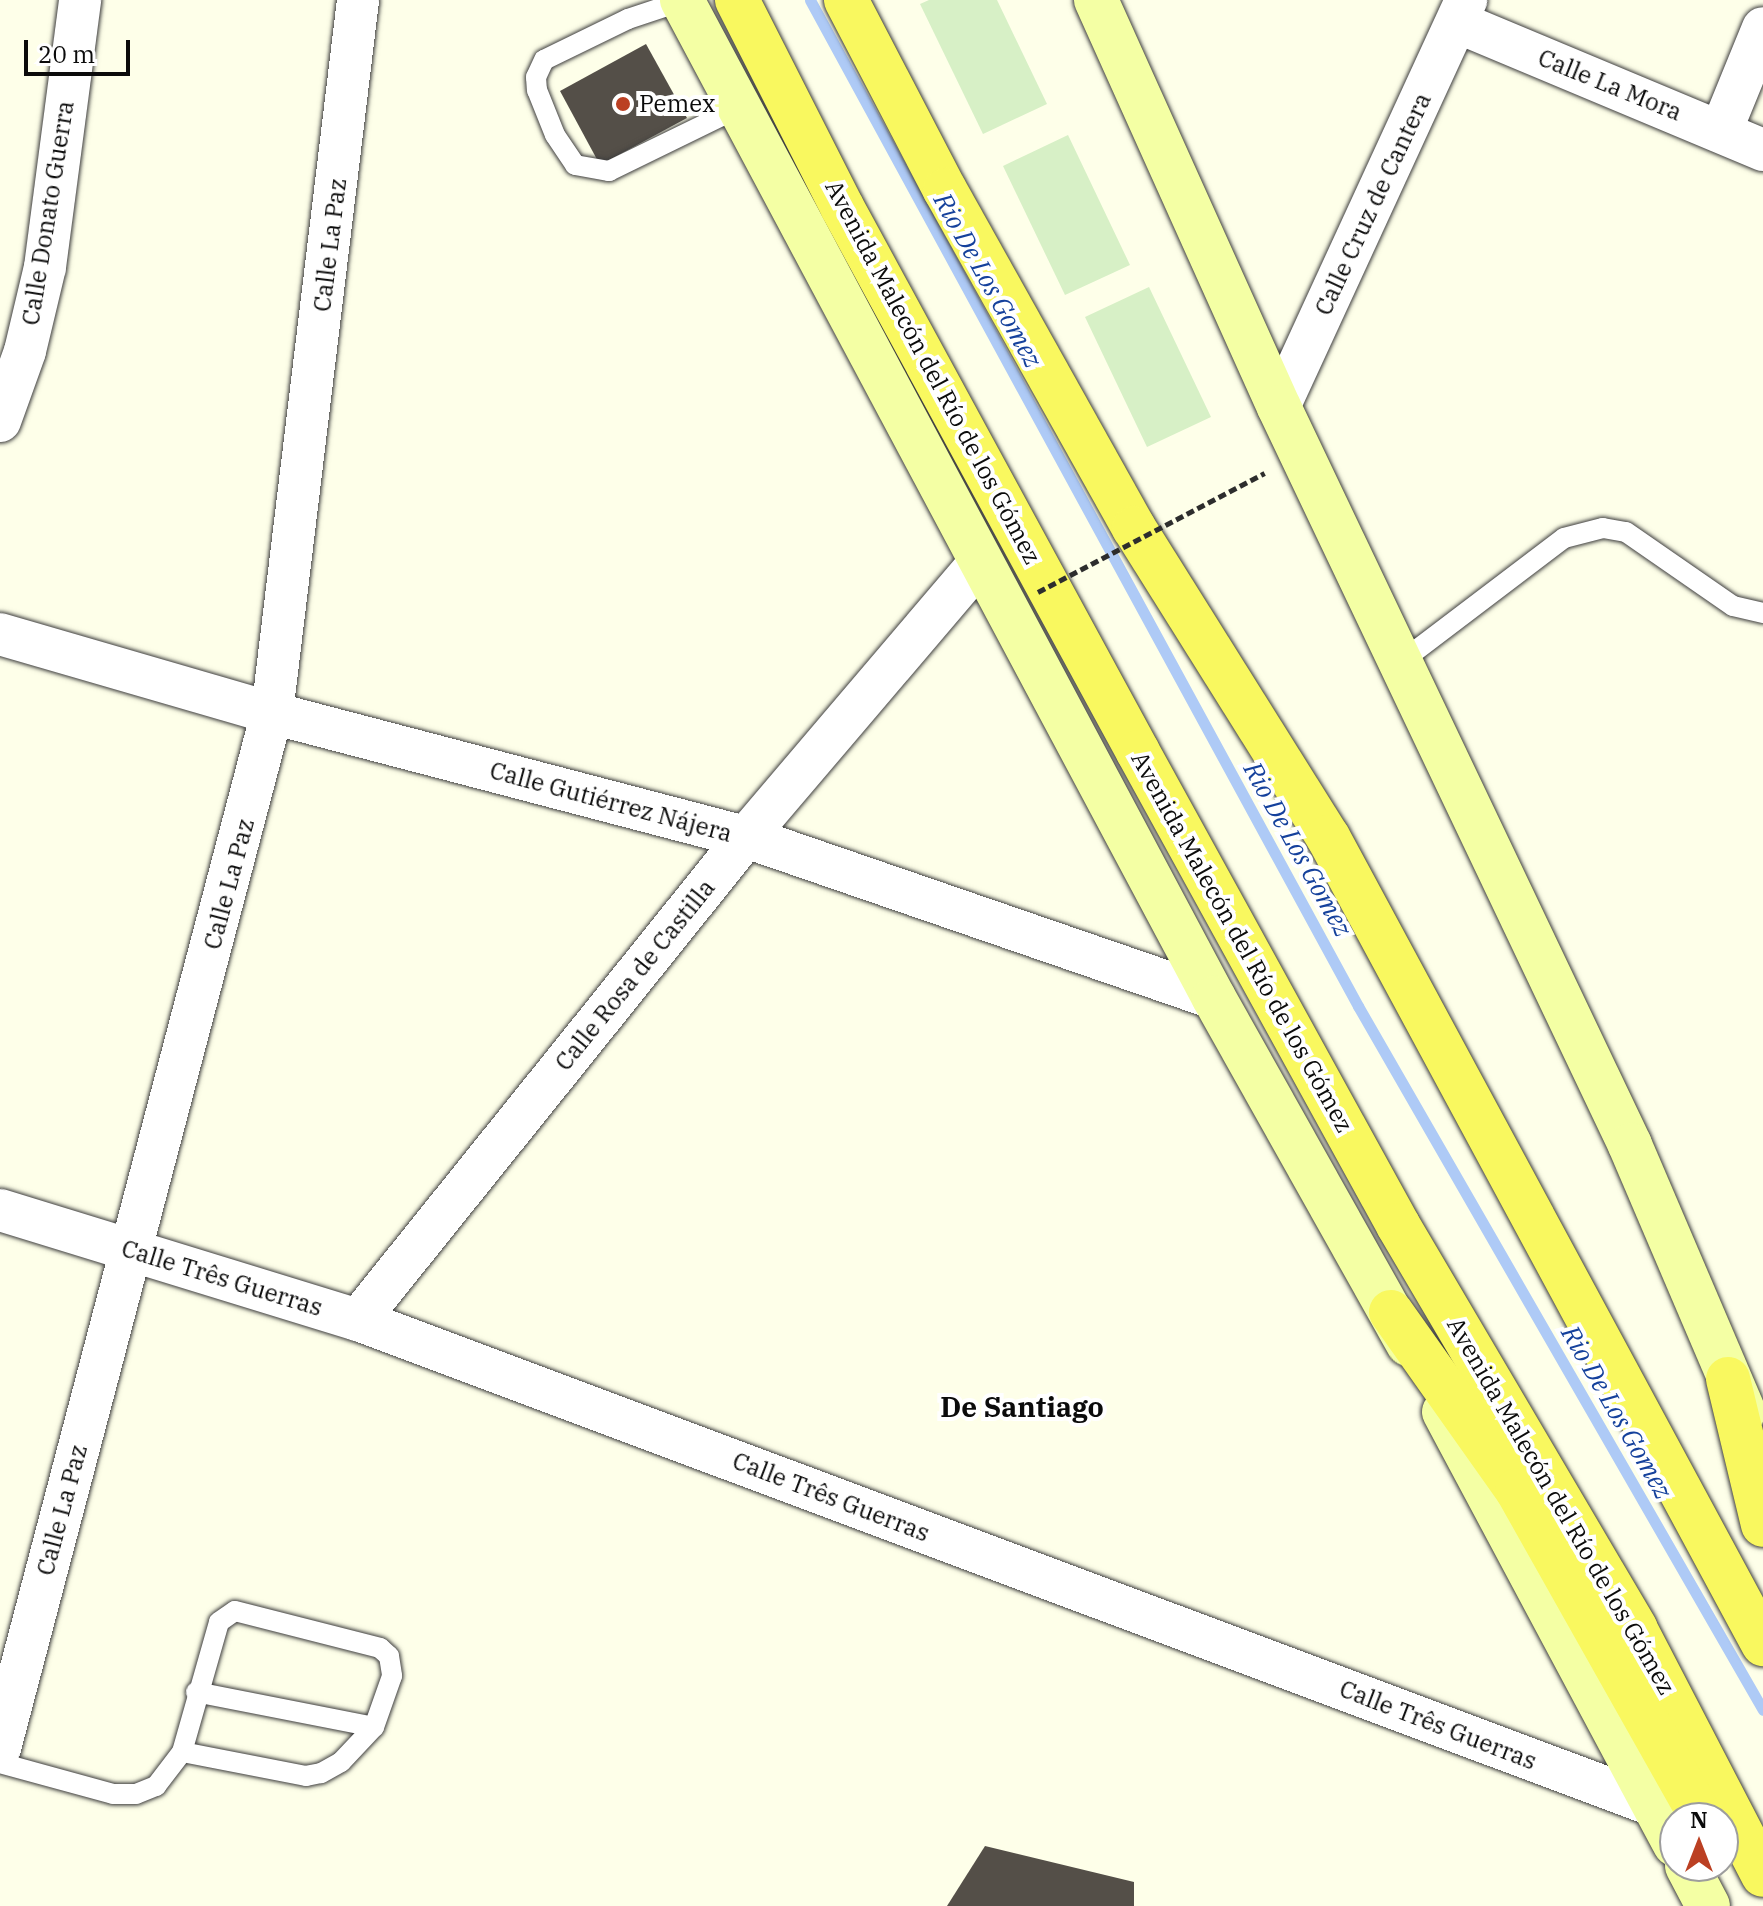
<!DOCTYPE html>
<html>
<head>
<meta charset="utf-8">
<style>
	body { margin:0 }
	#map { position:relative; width:1763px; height:1906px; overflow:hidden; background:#feffe9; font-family:"IBM Plex Serif",serif }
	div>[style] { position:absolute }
	.pitch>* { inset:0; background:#d7f0c6 }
	.stream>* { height:11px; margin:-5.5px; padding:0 5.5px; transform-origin:5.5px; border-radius:5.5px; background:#aecaf6 }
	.building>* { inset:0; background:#544f48 }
	.roads { filter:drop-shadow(0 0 2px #3e3e3e) drop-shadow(0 0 2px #3e3e3e) }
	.lane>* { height:20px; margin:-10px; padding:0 10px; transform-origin:10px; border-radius:10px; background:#fff }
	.street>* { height:42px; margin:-21px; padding:0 21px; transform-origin:21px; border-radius:21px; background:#fff }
	.secondary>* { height:44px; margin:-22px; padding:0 22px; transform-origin:22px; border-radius:22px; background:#f4ffa4 }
	.primary>* { height:44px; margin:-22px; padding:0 22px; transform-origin:22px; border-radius:22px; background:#f9f85f }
	.path-bridge>* { height:5px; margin-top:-2.5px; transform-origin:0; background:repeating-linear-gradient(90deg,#2d2d2d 0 8px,transparent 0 12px) }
	.dots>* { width:22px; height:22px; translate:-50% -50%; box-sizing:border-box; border:4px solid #fff; border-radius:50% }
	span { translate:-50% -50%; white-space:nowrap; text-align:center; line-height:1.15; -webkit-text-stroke:8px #fff; paint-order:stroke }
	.street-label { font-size:24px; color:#0b0b0b }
	.poi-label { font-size:24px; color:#0b0b0b }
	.left { translate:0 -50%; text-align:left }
	.water-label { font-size:26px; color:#15419c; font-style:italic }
	.quarter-label { font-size:28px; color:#0b0b0b; font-weight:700 }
	.north { position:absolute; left:1659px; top:1802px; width:80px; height:80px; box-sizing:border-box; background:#fff; border:2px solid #9d9d9d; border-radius:50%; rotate:0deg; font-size:22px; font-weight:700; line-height:32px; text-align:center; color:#0b0b0b }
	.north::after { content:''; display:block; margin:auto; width:28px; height:36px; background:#bb4023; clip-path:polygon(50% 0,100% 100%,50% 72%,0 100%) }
	.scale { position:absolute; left:24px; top:40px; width:106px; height:36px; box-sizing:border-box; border:4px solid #0b0b0b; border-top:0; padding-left:10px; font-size:24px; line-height:28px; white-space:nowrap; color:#0b0b0b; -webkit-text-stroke:6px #fff; paint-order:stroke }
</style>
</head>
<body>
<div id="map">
	<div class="pitch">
		<div style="clip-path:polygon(929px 0,997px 0,1047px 104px,983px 134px,920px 4px)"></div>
		<div style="clip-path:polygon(1068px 135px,1130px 265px,1065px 295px,1003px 166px)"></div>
		<div style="clip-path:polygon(1149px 287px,1211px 417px,1147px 447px,1085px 317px)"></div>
	</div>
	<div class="stream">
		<div style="left:810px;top:0;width:1146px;rotate:61.42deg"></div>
		<div style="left:1358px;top:1006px;width:812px;rotate:60.09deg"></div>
	</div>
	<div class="building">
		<div style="clip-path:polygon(646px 44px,687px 118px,600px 165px,560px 91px)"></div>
		<div style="clip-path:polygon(985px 1846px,1134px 1882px,1134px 1906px,947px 1906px)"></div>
	</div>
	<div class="roads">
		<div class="lane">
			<div style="left:682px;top:1px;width:57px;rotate:161.6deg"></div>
			<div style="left:628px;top:19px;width:93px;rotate:154deg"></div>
			<div style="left:544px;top:60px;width:19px;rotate:115deg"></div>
			<div style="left:536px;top:77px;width:13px;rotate:86deg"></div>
			<div style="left:537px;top:90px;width:48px;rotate:68.2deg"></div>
			<div style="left:555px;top:135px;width:36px;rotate:56deg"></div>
			<div style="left:575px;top:165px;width:35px;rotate:10deg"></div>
			<div style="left:609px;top:171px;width:144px;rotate:-26deg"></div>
			<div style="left:1402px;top:661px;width:203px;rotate:-37.2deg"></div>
			<div style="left:1564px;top:538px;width:40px;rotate:-14.4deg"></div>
			<div style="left:1603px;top:528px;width:23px;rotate:10deg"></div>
			<div style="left:1626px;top:532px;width:130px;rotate:34.7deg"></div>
			<div style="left:1733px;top:606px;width:31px;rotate:13deg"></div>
			<div style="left:196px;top:1692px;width:181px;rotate:11.1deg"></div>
			<div style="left:0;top:1763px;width:117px;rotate:15.3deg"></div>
			<div style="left:113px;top:1794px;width:23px"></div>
			<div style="left:136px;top:1794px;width:22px;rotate:-22deg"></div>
			<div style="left:156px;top:1786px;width:43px;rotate:-52.6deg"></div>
			<div style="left:182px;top:1752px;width:135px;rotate:-74.1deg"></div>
			<div style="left:219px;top:1622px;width:19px;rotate:-35deg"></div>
			<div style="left:235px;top:1611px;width:150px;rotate:14.3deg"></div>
			<div style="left:380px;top:1648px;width:12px;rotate:42deg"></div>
			<div style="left:389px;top:1656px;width:20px;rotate:81deg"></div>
			<div style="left:392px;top:1676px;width:54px;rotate:109.4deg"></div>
			<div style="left:374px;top:1727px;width:48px;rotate:133.3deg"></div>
			<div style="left:341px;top:1762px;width:23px;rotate:151deg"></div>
			<div style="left:321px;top:1773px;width:15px;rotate:169deg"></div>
			<div style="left:306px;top:1776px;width:126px;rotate:-169deg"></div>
		</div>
		<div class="street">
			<div style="left:1457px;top:22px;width:332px;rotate:22.7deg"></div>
			<div style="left:1721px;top:131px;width:111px;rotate:-67.8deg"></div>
			<div style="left:1279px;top:407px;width:448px;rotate:-65.3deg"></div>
			<div style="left:0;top:421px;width:74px;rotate:-70.3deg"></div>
			<div style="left:25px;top:351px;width:86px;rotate:-76.6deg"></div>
			<div style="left:45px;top:267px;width:269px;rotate:-82.5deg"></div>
			<div style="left:0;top:634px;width:283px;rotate:16.2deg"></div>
			<div style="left:272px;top:713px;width:490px;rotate:14.7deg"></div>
			<div style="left:746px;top:837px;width:495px;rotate:19deg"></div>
			<div style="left:0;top:1210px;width:375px;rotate:17.1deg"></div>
			<div style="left:358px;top:1320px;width:1385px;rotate:20.54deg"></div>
			<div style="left:358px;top:1320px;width:620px;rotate:-51.22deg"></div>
			<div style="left:746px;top:837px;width:362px;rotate:-49.6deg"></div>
			<div style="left:0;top:1748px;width:1070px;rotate:-75.28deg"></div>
			<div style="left:272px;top:713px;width:718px;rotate:-83.12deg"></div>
		</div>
		<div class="secondary">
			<div style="left:682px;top:0;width:1131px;rotate:61.94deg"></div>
			<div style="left:1214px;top:998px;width:397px;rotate:60.7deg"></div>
			<div style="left:1096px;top:0;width:446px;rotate:65.8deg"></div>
			<div style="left:1279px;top:407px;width:817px;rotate:64.56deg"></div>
			<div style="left:1630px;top:1145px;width:290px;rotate:66.9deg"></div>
			<div style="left:1444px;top:1412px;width:490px;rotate:61.9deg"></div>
			<div style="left:1687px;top:1866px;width:45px;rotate:62.3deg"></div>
		</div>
		<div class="primary">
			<div style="left:737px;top:0;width:232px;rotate:63.1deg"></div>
			<div style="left:842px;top:207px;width:620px;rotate:61.49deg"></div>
			<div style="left:1138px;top:752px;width:540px;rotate:61.2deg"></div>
			<div style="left:1398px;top:1225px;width:468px;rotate:59.5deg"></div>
			<div style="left:1635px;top:1628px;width:278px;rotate:62.6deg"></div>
			<div style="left:846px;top:0;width:214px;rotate:62.5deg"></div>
			<div style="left:945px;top:190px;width:387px;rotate:60.8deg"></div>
			<div style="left:1134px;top:528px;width:365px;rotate:57.9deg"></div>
			<div style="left:1328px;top:837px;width:917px;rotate:61.67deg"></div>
			<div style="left:1391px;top:1312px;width:218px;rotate:54.7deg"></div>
			<div style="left:1517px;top:1490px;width:377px;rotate:60.6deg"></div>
			<div style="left:1728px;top:1379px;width:150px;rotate:76.5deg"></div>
		</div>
	</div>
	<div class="path-bridge">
		<div style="left:1038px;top:592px;width:256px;rotate:-27.7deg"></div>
	</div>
	<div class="dots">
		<div style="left:623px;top:104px;background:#bb4023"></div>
	</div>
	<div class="street-label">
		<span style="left:1610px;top:85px;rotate:22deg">Calle La Mora</span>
		<span style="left:1373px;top:204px;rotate:-65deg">Calle Cruz de Cantera</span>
		<span style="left:48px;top:213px;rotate:-81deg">Calle Donato Guerra</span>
		<span style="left:330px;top:245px;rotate:-83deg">Calle La Paz</span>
		<span style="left:933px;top:372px;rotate:62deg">Avenida Malecón del Río de los Gómez</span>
		<span style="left:611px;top:802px;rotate:15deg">Calle Gutiérrez Nájera</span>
		<span style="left:229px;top:884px;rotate:-75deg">Calle La Paz</span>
		<span style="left:1242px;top:942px;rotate:61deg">Avenida Malecón del Río de los Gómez</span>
		<span style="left:635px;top:975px;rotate:-51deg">Calle Rosa de Castilla</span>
		<span style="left:222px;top:1278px;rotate:17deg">Calle Três Guerras</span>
		<span style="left:831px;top:1497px;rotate:21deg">Calle Três Guerras</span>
		<span style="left:1561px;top:1506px;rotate:60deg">Avenida Malecón del Río de los Gómez</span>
		<span style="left:62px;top:1510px;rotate:-75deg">Calle La Paz</span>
		<span style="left:1438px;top:1725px;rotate:21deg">Calle Três Guerras</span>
	</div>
	<div class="poi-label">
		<span class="left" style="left:639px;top:104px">Pemex</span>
	</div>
	<div class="water-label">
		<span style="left:988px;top:280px;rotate:61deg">Rio De Los Gomez</span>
		<span style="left:1298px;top:849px;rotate:61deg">Rio De Los Gomez</span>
		<span style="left:1617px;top:1412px;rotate:60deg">Rio De Los Gomez</span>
	</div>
	<div class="quarter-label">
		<span style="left:1022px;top:1407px">De Santiago</span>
	</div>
	<div class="north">N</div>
	<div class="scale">20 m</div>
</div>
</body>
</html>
